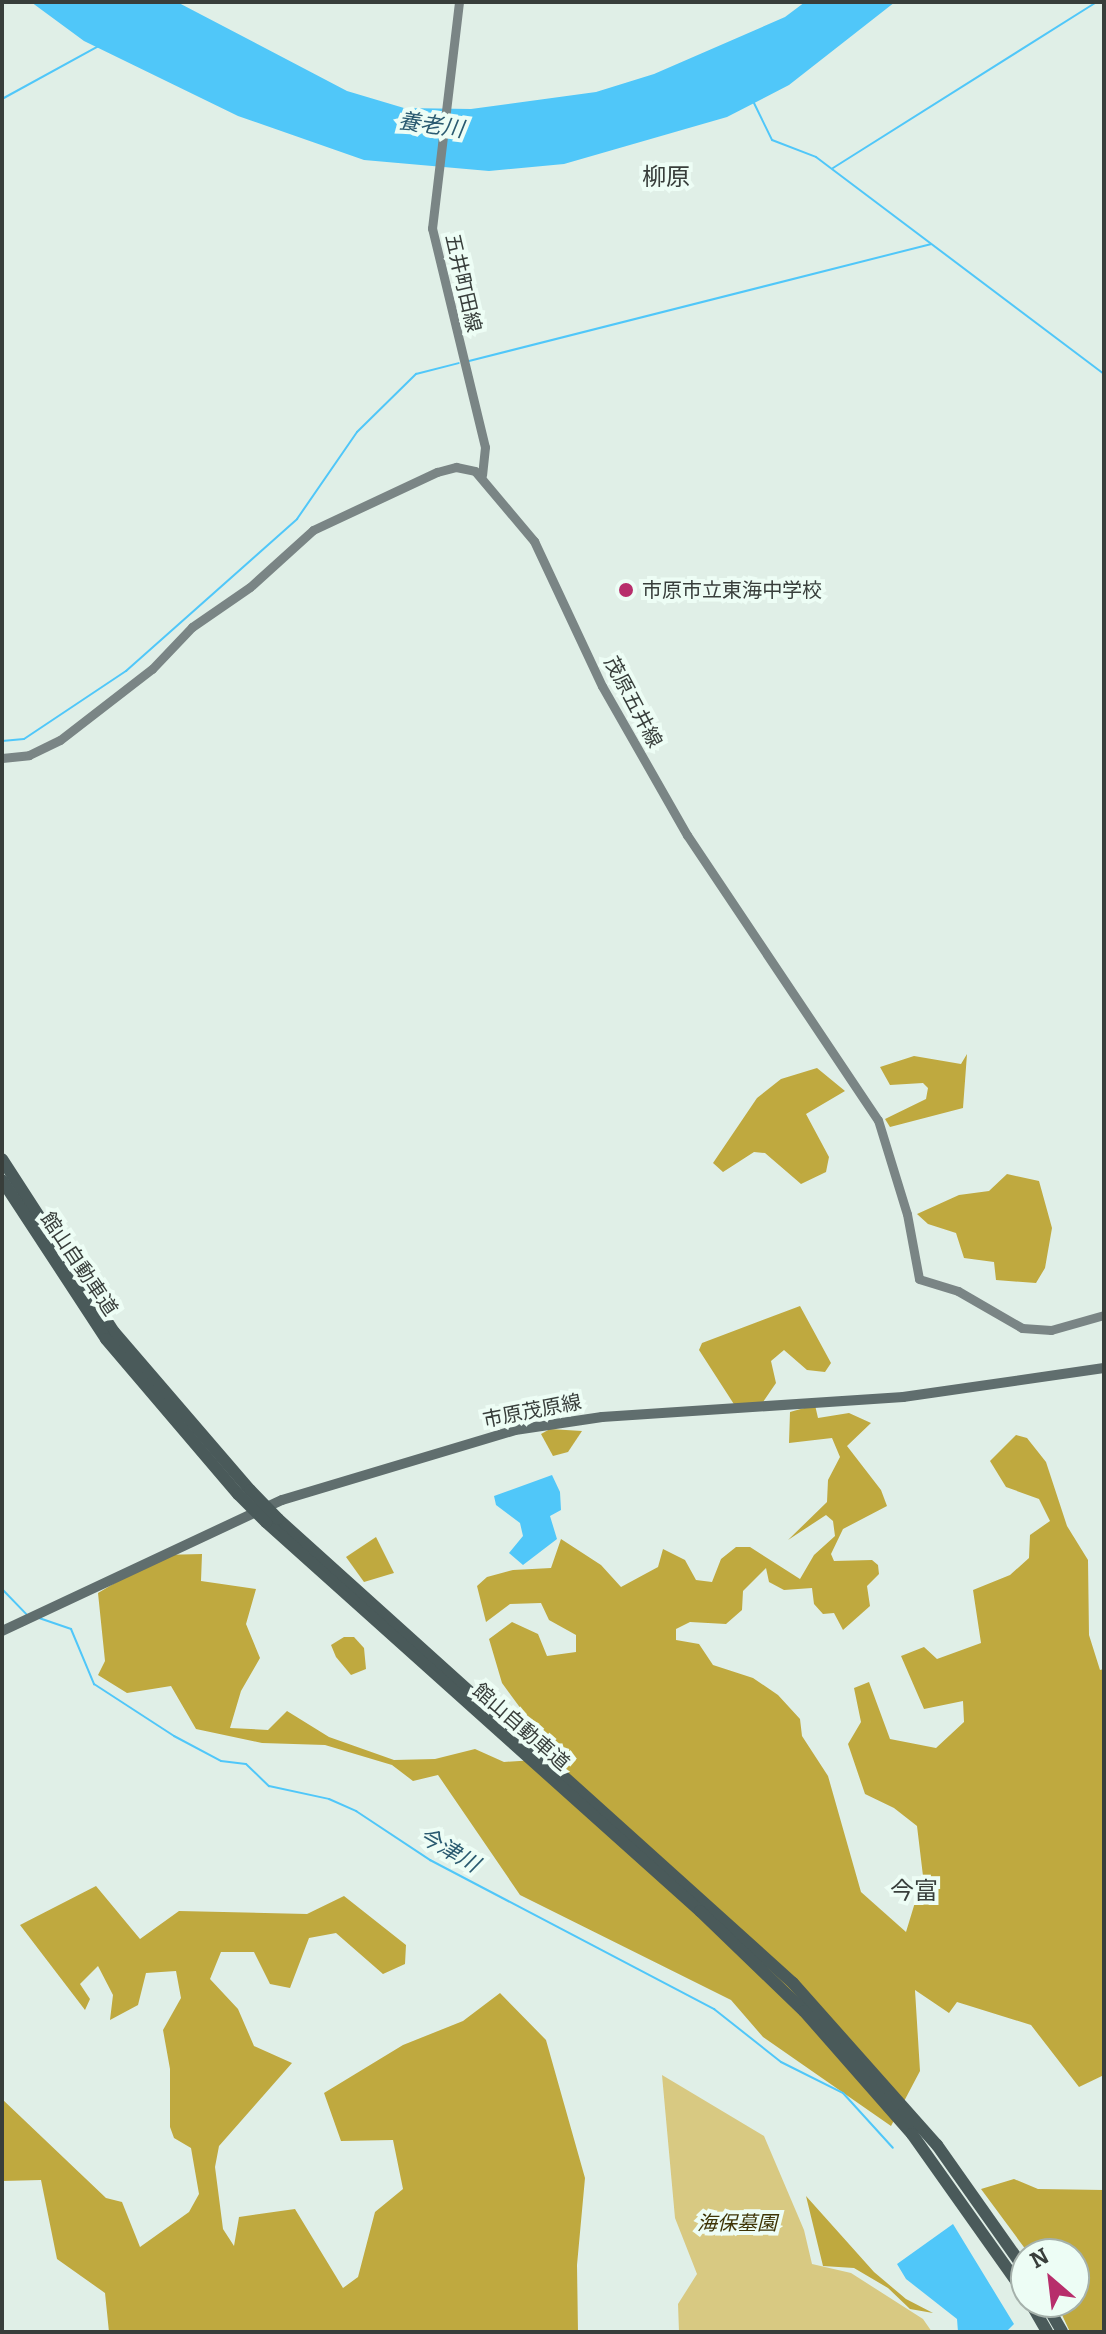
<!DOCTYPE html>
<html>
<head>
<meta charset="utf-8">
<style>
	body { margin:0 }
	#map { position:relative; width:1106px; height:2334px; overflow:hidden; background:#e0efe7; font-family:Bitter,"Noto Sans JP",serif }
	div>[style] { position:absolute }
	.green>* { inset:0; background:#d8c982 }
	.forest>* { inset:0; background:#bfa93f }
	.water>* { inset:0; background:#50c7f9 }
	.stream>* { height:2px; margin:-1px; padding:0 1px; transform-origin:1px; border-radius:1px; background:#50c7f9 }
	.secondary>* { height:9px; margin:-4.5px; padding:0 4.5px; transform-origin:4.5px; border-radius:4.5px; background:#7a8585 }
	.primary>* { height:10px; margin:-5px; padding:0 5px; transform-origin:5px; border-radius:5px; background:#606e6e }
	.highway>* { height:12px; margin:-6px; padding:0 6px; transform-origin:6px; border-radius:6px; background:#4a5a5a }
	.highway-bridge>* { height:12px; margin:-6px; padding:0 6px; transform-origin:6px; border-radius:6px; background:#4a5a5a }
	.dots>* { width:22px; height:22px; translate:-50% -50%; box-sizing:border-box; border:4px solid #edfdf5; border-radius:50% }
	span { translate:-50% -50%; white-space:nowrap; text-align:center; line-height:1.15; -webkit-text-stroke:8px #edfdf5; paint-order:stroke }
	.street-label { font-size:20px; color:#383e3b }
	.poi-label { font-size:20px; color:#383e3b }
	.left { translate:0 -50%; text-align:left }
	.park-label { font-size:20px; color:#3e3406; font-style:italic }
	.water-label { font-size:22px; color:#2a5a70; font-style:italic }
	.quarter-label { font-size:24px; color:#383e3b }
	.frame { position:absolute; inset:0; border:4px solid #383e3b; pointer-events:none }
	.north { position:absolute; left:1010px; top:2238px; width:80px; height:80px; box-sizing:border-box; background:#edfdf5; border:2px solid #a5b1ab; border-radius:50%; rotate:332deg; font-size:22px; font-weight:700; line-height:32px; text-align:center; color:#383e3b }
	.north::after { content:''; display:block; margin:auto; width:28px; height:36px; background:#b72e6b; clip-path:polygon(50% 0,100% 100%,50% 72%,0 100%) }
</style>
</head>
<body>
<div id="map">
	<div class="green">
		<div style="clip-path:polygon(662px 2075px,764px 2136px,804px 2230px,812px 2264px,851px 2273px,923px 2319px,932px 2332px,679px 2332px,678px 2304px,697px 2274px,675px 2218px)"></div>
	</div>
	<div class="forest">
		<div style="clip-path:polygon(967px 1054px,963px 1108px,890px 1127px,885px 1119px,926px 1099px,928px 1088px,923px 1083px,890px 1085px,880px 1067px,914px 1056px,961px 1064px)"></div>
		<div style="clip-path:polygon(817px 1068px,845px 1091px,806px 1114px,829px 1157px,826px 1172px,801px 1184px,765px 1153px,754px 1152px,723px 1172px,713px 1163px,757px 1098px,781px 1079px)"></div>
		<div style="clip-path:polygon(1007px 1174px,1039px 1181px,1052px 1228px,1045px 1268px,1036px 1283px,996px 1280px,994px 1262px,964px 1258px,956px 1233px,928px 1224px,917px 1214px,959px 1195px,989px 1191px)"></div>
		<div style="clip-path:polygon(800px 1306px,831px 1363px,825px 1372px,807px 1370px,784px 1350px,771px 1361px,776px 1383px,763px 1402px,739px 1412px,699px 1350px,702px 1343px)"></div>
		<div style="clip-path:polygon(815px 1405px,818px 1418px,849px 1413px,871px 1423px,847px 1446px,881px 1490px,887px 1506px,843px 1529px,831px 1554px,834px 1561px,872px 1560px,878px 1565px,879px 1574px,867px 1586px,870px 1606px,843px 1630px,834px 1613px,823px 1614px,814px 1604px,812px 1588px,784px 1590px,769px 1582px,766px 1568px,743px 1591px,742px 1610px,726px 1624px,690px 1622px,676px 1629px,676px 1640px,699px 1644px,713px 1665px,753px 1678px,778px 1695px,800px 1719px,802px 1736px,828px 1776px,861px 1892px,906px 1932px,923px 1876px,917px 1826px,894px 1808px,865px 1794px,848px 1744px,861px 1722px,854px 1688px,869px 1682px,890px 1739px,936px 1748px,964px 1722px,963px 1701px,924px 1709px,901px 1656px,924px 1647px,937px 1659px,981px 1643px,973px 1590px,1010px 1575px,1029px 1558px,1030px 1535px,1050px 1521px,1039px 1499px,1006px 1487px,990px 1461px,1016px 1435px,1027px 1438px,1046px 1462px,1067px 1526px,1088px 1560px,1089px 1635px,1100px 1670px,1104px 1669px,1104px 2075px,1079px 2087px,1031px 2025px,957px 2002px,949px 2013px,915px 1990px,920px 2071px,891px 2126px,763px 2037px,731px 2000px,520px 1895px,438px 1775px,413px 1781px,392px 1765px,325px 1745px,262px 1743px,196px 1729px,171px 1686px,127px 1693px,98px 1675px,105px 1661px,98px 1593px,162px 1555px,202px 1554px,201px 1581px,256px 1589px,246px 1624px,260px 1658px,241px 1691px,230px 1728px,268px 1730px,287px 1711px,329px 1737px,394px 1760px,435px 1759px,475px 1749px,504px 1762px,535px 1760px,549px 1747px,502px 1683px,489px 1639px,512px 1622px,538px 1634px,547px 1656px,576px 1652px,576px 1635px,549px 1620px,541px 1603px,510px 1604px,486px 1622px,477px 1586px,487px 1577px,513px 1570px,551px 1568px,561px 1539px,601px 1565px,621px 1587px,658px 1567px,663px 1549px,685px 1560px,696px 1580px,712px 1582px,721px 1559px,736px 1547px,750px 1547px,800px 1579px,814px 1555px,835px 1536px,833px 1521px,826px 1515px,788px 1540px,827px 1502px,828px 1480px,840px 1457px,832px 1438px,789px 1443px,790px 1412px)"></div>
		<div style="clip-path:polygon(550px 1429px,582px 1431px,568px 1452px,553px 1456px,541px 1434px)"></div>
		<div style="clip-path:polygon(376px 1537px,394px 1573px,364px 1582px,346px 1557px)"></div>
		<div style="clip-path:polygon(344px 1637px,354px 1637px,364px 1648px,366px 1669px,351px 1675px,336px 1657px,331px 1645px)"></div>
		<div style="clip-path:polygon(96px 1886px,140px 1939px,179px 1911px,307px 1914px,344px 1896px,406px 1945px,405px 1964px,383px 1974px,336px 1933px,309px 1938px,290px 1988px,270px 1984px,254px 1952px,221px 1952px,210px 1979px,238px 2009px,254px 2046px,292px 2063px,219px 2146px,215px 2167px,223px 2229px,234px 2246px,239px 2217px,295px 2209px,343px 2288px,358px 2277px,375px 2212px,403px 2189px,393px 2140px,341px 2141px,324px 2093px,403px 2045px,463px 2021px,500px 1993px,546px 2040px,585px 2178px,577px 2265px,578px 2332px,109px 2332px,105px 2293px,57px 2259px,41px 2180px,2px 2181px,2px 2099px,106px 2198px,122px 2202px,140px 2247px,189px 2212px,199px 2194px,191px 2148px,174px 2138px,170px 2127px,170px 2069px,163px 2030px,181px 1998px,176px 1971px,146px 1973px,138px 2005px,110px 2020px,113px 1995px,98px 1966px,80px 1984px,90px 1999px,85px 2010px,20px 1925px)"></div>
		<div style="clip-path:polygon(1014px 2179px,1038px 2189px,1104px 2190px,1104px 2332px,1070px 2332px,1056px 2302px,1074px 2302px,1074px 2254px,1029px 2254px,981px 2189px)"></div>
		<div style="clip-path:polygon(806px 2196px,874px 2272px,906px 2299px,933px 2313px,910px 2309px,888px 2288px,854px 2268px,823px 2266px)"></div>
	</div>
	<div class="water">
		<div style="clip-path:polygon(31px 2px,177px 2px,347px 91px,404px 108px,471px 109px,596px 92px,654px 74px,785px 17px,805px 2px,895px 2px,789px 85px,727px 117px,564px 164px,489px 171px,364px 160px,238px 116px,84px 41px)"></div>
		<div style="clip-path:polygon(552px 1475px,560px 1492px,561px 1510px,550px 1516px,557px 1539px,523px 1565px,509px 1553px,523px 1536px,520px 1523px,496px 1505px,494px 1496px)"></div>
		<div style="clip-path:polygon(953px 2224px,1014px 2324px,1006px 2332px,958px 2332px,957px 2319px,906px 2279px,897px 2264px)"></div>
	</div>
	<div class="stream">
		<div style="left:2px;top:99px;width:111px;rotate:-28.7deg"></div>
		<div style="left:753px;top:101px;width:43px;rotate:64deg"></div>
		<div style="left:772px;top:140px;width:47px;rotate:21.1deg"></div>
		<div style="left:816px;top:157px;width:361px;rotate:37deg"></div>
		<div style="left:833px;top:168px;width:312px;rotate:-32.2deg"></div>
		<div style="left:469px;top:361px;width:476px;rotate:-14.2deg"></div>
		<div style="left:2px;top:741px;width:22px;rotate:-5deg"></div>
		<div style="left:24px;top:739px;width:123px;rotate:-33.7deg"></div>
		<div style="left:126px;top:671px;width:229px;rotate:-41.6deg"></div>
		<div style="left:297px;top:519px;width:106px;rotate:-55.4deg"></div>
		<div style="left:357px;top:432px;width:83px;rotate:-44.5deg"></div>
		<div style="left:416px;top:374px;width:44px;rotate:-14.3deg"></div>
		<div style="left:2px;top:1589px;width:35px;rotate:46deg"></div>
		<div style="left:39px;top:1618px;width:34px;rotate:19deg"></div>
		<div style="left:71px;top:1629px;width:60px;rotate:67.3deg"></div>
		<div style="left:94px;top:1684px;width:95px;rotate:33deg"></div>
		<div style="left:174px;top:1736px;width:53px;rotate:28deg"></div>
		<div style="left:221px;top:1761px;width:25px;rotate:7deg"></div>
		<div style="left:246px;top:1764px;width:32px;rotate:44deg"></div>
		<div style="left:269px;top:1786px;width:61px;rotate:12.2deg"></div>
		<div style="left:329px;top:1799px;width:30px;rotate:24deg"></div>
		<div style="left:356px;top:1811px;width:89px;rotate:33.5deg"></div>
		<div style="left:430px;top:1860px;width:321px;rotate:27.7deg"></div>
		<div style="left:714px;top:2009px;width:85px;rotate:38.3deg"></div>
		<div style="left:781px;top:2062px;width:69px;rotate:26.6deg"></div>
		<div style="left:843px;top:2093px;width:74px;rotate:47.7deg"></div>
	</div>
	<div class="secondary">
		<div style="left:459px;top:2px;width:228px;rotate:96.8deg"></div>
		<div style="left:432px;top:228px;width:225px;rotate:76.4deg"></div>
		<div style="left:485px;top:447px;width:28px;rotate:96deg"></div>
		<div style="left:2px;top:758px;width:27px;rotate:-6deg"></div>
		<div style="left:29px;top:755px;width:34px;rotate:-26deg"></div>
		<div style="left:60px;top:740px;width:116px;rotate:-37.7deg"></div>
		<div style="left:152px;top:669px;width:58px;rotate:-46.4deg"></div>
		<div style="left:192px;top:627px;width:70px;rotate:-34.6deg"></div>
		<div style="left:250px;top:587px;width:85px;rotate:-42.1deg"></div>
		<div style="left:313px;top:530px;width:137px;rotate:-25.1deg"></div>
		<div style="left:437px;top:472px;width:20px;rotate:-15deg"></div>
		<div style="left:456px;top:467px;width:19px;rotate:12deg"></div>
		<div style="left:475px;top:471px;width:92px;rotate:49.9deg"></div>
		<div style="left:534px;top:541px;width:160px;rotate:64.9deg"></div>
		<div style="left:602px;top:686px;width:172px;rotate:60.3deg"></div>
		<div style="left:687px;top:835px;width:343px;rotate:56.2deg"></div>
		<div style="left:878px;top:1120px;width:98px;rotate:72.9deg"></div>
		<div style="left:907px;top:1214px;width:66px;rotate:79.5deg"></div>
		<div style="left:919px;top:1279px;width:41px;rotate:17.1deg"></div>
		<div style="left:958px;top:1291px;width:74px;rotate:30deg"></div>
		<div style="left:1022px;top:1328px;width:29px;rotate:4deg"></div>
		<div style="left:1051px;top:1330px;width:55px;rotate:-15.8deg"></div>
	</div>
	<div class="primary">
		<div style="left:2px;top:1631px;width:309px;rotate:-25.1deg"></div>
		<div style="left:282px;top:1500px;width:243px;rotate:-16.7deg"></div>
		<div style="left:515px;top:1430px;width:88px;rotate:-8.5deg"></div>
		<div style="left:602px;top:1417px;width:302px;rotate:-3.8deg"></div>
		<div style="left:903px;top:1397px;width:203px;rotate:-8.2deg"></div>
	</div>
	<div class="highway">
		<div style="left:2px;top:1159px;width:206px;rotate:57.1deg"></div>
		<div style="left:114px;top:1332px;width:208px;rotate:49.3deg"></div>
		<div style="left:2px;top:1180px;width:190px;rotate:56.8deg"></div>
		<div style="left:106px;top:1339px;width:204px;rotate:49.6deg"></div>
		<div style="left:278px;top:1519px;width:693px;rotate:42.02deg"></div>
		<div style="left:793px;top:1983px;width:217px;rotate:48.4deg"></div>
		<div style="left:937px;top:2145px;width:154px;rotate:54.8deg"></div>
		<div style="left:266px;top:1522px;width:583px;rotate:41.87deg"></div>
		<div style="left:700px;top:1911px;width:144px;rotate:43.9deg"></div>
		<div style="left:804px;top:2011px;width:164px;rotate:48.7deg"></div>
		<div style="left:912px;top:2134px;width:197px;rotate:54.7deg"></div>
		<div style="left:1030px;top:2302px;width:34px;rotate:60deg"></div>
		<div style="left:1045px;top:2302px;width:34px;rotate:60deg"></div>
	</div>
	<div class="highway-bridge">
		<div style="left:250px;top:1490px;width:40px;rotate:46deg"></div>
		<div style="left:238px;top:1494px;width:40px;rotate:45deg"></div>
	</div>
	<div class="dots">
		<div style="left:626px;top:590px;background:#b72e6b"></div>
	</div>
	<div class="street-label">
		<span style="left:463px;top:283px;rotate:77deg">五井町田線</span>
		<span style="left:633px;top:702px;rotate:62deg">茂原五井線</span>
		<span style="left:79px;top:1264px;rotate:56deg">館山自動車道</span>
		<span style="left:532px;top:1411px;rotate:-11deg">市原茂原線</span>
		<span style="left:521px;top:1727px;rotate:41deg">館山自動車道</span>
	</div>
	<div class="poi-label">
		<span class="left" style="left:642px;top:590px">市原市立東海中学校</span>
	</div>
	<div class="park-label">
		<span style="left:737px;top:2223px">海保墓園</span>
	</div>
	<div class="water-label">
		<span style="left:431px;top:125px;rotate:8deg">養老川</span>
		<span style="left:449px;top:1850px;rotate:30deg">今津川</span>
	</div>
	<div class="quarter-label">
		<span style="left:666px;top:178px">柳原</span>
		<span style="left:914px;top:1892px">今富</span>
	</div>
	<div class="frame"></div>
	<div class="north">N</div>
</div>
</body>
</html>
